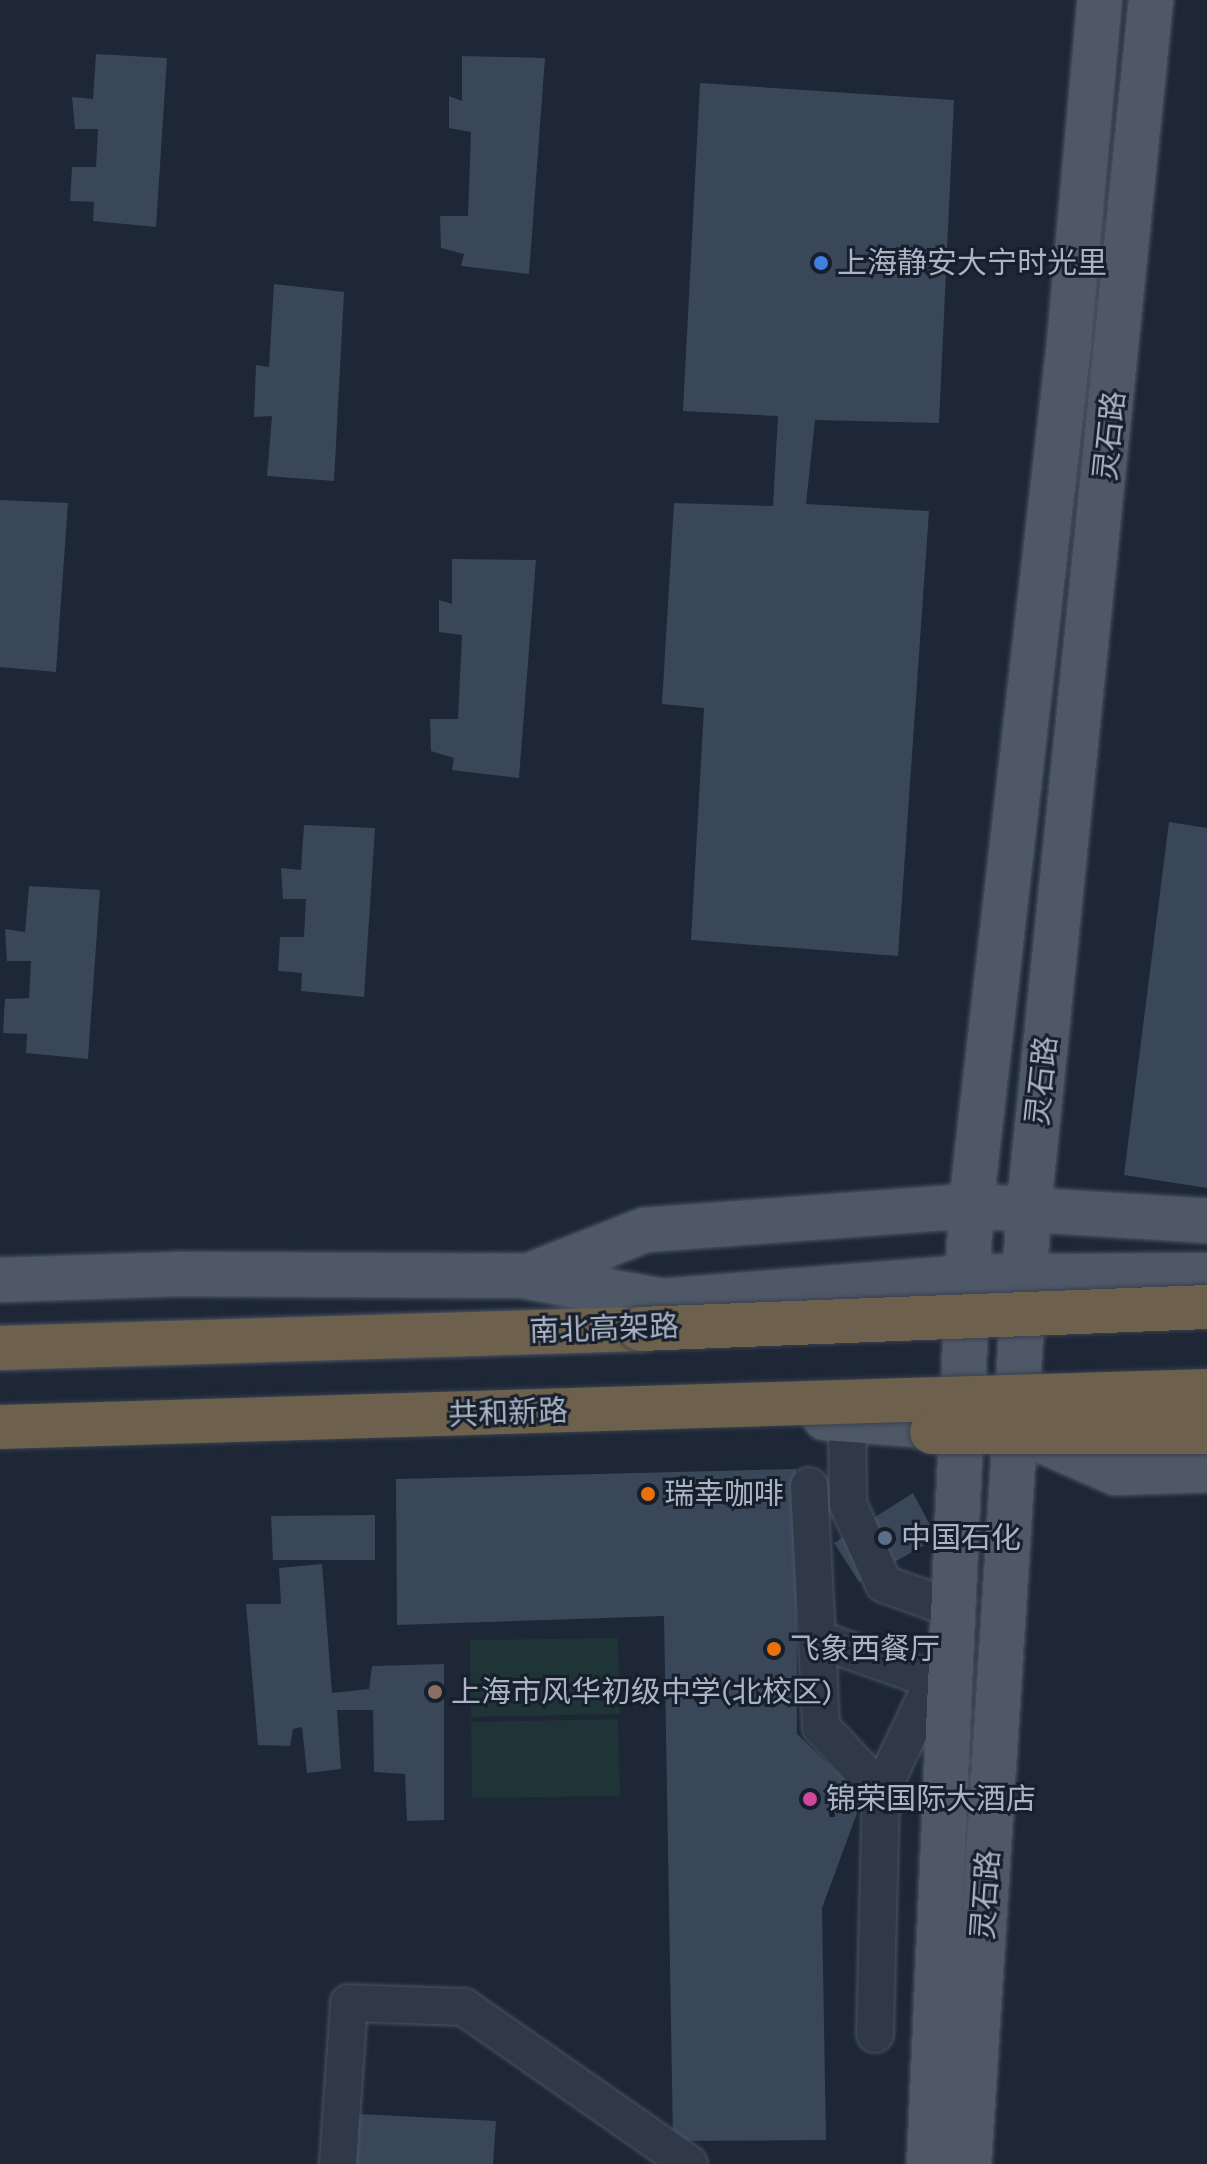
<!DOCTYPE html>
<html>
<head>
<meta charset="utf-8">
<style>
	body { margin:0 }
	#map { position:relative; width:1207px; height:2164px; overflow:hidden; background:#1d2736; font-family:Karla,"Noto Sans SC",sans-serif }
	div>[style] { position:absolute }
	.green>* { inset:0; background:#1f3437 }
	.building>* { inset:0; background:#3a4759 }
	.roads { filter:drop-shadow(0 0 2px #4b5462) drop-shadow(0 0 2px #4b5462) }
	.minor>* { height:36px; margin:-18px; padding:0 18px; transform-origin:18px; border-radius:18px; background:#303947 }
	.major>* { height:44px; margin:-22px; padding:0 22px; transform-origin:22px; border-radius:22px; background:#4e5867 }
	.highway>* { height:44px; margin:-22px; padding:0 22px; transform-origin:22px; border-radius:22px; background:#6d614d }
	.bridges { filter:drop-shadow(0 0 2px #38414e) drop-shadow(0 0 2px #38414e) }
	.highway-bridge>* { height:44px; margin:-22px; padding:0 22px; transform-origin:22px; border-radius:22px; background:#6d614d }
	.dots>* { width:22px; height:22px; translate:-50% -50%; box-sizing:border-box; border:4px solid #161f2b; border-radius:50% }
	span { translate:-50% -50%; white-space:nowrap; text-align:center; line-height:1.15; -webkit-text-stroke:6px #161f2b; paint-order:stroke }
	.poi-label { font-size:30px; color:#aab4c4 }
	.left { translate:0 -50%; text-align:left }
	.street-label { font-size:30px; color:#aab4c4 }
</style>
</head>
<body>
<div id="map">
	<div class="green">
		<div style="clip-path:polygon(618px 1638px,620px 1714px,471px 1717px,470px 1640px)"></div>
		<div style="clip-path:polygon(618px 1719px,620px 1796px,472px 1798px,471px 1722px)"></div>
	</div>
	<div class="building">
		<div style="clip-path:polygon(96px 54px,167px 58px,156px 227px,93px 221px,94px 202px,70px 201px,72px 167px,96px 167px,98px 129px,75px 129px,72px 97px,93px 99px)"></div>
		<div style="clip-path:polygon(462px 56px,545px 58px,529px 274px,461px 266px,464px 254px,441px 248px,440px 216px,468px 216px,471px 132px,449px 128px,449px 96px,462px 101px)"></div>
		<div style="clip-path:polygon(700px 83px,954px 100px,939px 423px,815px 420px,806px 504px,929px 511px,898px 956px,691px 940px,704px 708px,662px 704px,674px 503px,773px 506px,778px 416px,683px 411px)"></div>
		<div style="clip-path:polygon(274px 284px,344px 292px,334px 481px,267px 476px,272px 416px,254px 417px,256px 365px,269px 367px)"></div>
		<div style="clip-path:polygon(0 500px,68px 503px,56px 672px,0 667px)"></div>
		<div style="clip-path:polygon(452px 559px,536px 560px,519px 778px,452px 770px,454px 758px,431px 751px,430px 719px,458px 719px,462px 635px,439px 632px,439px 600px,452px 604px)"></div>
		<div style="clip-path:polygon(1169px 822px,1207px 828px,1207px 1188px,1124px 1175px)"></div>
		<div style="clip-path:polygon(304px 825px,375px 828px,364px 997px,301px 991px,302px 973px,278px 971px,280px 937px,304px 937px,306px 899px,283px 899px,281px 868px,301px 870px)"></div>
		<div style="clip-path:polygon(29px 886px,100px 890px,88px 1059px,26px 1053px,27px 1034px,3px 1033px,5px 999px,29px 998px,31px 961px,7px 961px,5px 929px,25px 932px)"></div>
		<div style="clip-path:polygon(796px 1469px,797px 1734px,863px 1797px,822px 1908px,826px 2140px,673px 2141px,664px 1616px,397px 1625px,396px 1479px)"></div>
		<div style="clip-path:polygon(913px 1493px,937px 1538px,859px 1582px,834px 1543px)"></div>
		<div style="clip-path:polygon(375px 1515px,375px 1560px,273px 1560px,271px 1516px)"></div>
		<div style="clip-path:polygon(322px 1564px,332px 1693px,369px 1689px,372px 1666px,444px 1664px,444px 1820px,407px 1821px,405px 1774px,374px 1772px,373px 1710px,337px 1710px,341px 1769px,307px 1773px,302px 1727px,293px 1729px,290px 1746px,258px 1745px,246px 1604px,281px 1604px,279px 1568px)"></div>
		<div style="clip-path:polygon(359px 2114px,496px 2121px,493px 2164px,355px 2164px)"></div>
	</div>
	<div class="roads">
		<div class="minor">
			<div style="left:847px;top:1420px;width:84px;rotate:89.3deg"></div>
			<div style="left:848px;top:1504px;width:88px;rotate:65.8deg"></div>
			<div style="left:884px;top:1584px;width:74px;rotate:19.7deg"></div>
			<div style="left:809px;top:1486px;width:153px;rotate:87deg"></div>
			<div style="left:817px;top:1639px;width:141px;rotate:19.5deg"></div>
			<div style="left:817px;top:1639px;width:88px;rotate:87.4deg"></div>
			<div style="left:821px;top:1727px;width:88px;rotate:46.8deg"></div>
			<div style="left:881px;top:1791px;width:243px;rotate:91.4deg"></div>
			<div style="left:881px;top:1791px;width:123px;rotate:-64.5deg"></div>
			<div style="left:338px;top:2164px;width:161px;rotate:-86.1deg"></div>
			<div style="left:349px;top:2003px;width:115px;rotate:2deg"></div>
			<div style="left:464px;top:2007px;width:274px;rotate:34.9deg"></div>
		</div>
		<div class="major">
			<div style="left:529px;top:1277px;width:136px;rotate:10.2deg"></div>
			<div style="left:663px;top:1301px;width:307px;rotate:-4.5deg"></div>
			<div style="left:969px;top:1277px;width:238px;rotate:-0.5deg"></div>
			<div style="left:0;top:1280px;width:177px;rotate:-1.9deg"></div>
			<div style="left:177px;top:1274px;width:351px;rotate:0.3deg"></div>
			<div style="left:528px;top:1276px;width:126px;rotate:-21.5deg"></div>
			<div style="left:645px;top:1230px;width:327px;rotate:-4.2deg"></div>
			<div style="left:971px;top:1206px;width:236px;rotate:3.6deg"></div>
			<div style="left:825px;top:1418px;width:147px;rotate:4.3deg"></div>
			<div style="left:1018px;top:1430px;width:107px;rotate:23.7deg"></div>
			<div style="left:1116px;top:1473px;width:91px;rotate:-1.9deg"></div>
			<div style="left:929px;top:2164px;width:959px;rotate:-87.49deg"></div>
			<div style="left:971px;top:1206px;width:868px;rotate:-83.51deg"></div>
			<div style="left:1069px;top:344px;width:345px;rotate:-84.9deg"></div>
			<div style="left:969px;top:2164px;width:959px;rotate:-86.41deg"></div>
			<div style="left:1029px;top:1207px;width:1213px;rotate:-84.23deg"></div>
		</div>
		<div class="highway">
			<div style="left:0;top:1348px;width:640px;rotate:-1.7deg"></div>
		</div>
	</div>
	<div class="bridges">
		<div class="highway-bridge">
			<div style="left:640px;top:1329px;width:567px;rotate:-2.22deg"></div>
			<div style="left:0;top:1427px;width:1208px;rotate:-1.71deg"></div>
			<div style="left:932px;top:1432px;width:275px"></div>
		</div>
	</div>
	<div class="dots">
		<div style="left:821px;top:263px;background:#3f7fe0"></div>
		<div style="left:648px;top:1494px;background:#e8710a"></div>
		<div style="left:885px;top:1538px;background:#5c6f8a"></div>
		<div style="left:774px;top:1649px;background:#e8710a"></div>
		<div style="left:435px;top:1692px;background:#8d6e63"></div>
		<div style="left:810px;top:1799px;background:#d1479c"></div>
	</div>
	<div class="poi-label">
		<span class="left" style="left:837px;top:263px">上海静安大宁时光里</span>
		<span class="left" style="left:664px;top:1494px">瑞幸咖啡</span>
		<span class="left" style="left:901px;top:1538px">中国石化</span>
		<span class="left" style="left:790px;top:1649px">飞象西餐厅</span>
		<span class="left" style="left:451px;top:1692px">上海市风华初级中学(北校区)</span>
		<span class="left" style="left:826px;top:1799px">锦荣国际大酒店</span>
	</div>
	<div class="street-label">
		<span style="left:1110px;top:436px;rotate:-84deg">灵石路</span>
		<span style="left:1042px;top:1081px;rotate:-84deg">灵石路</span>
		<span style="left:604px;top:1329px;rotate:-2deg">南北高架路</span>
		<span style="left:508px;top:1413px;rotate:-2deg">共和新路</span>
		<span style="left:986px;top:1895px;rotate:-86deg">灵石路</span>
	</div>
</div>
</body>
</html>
